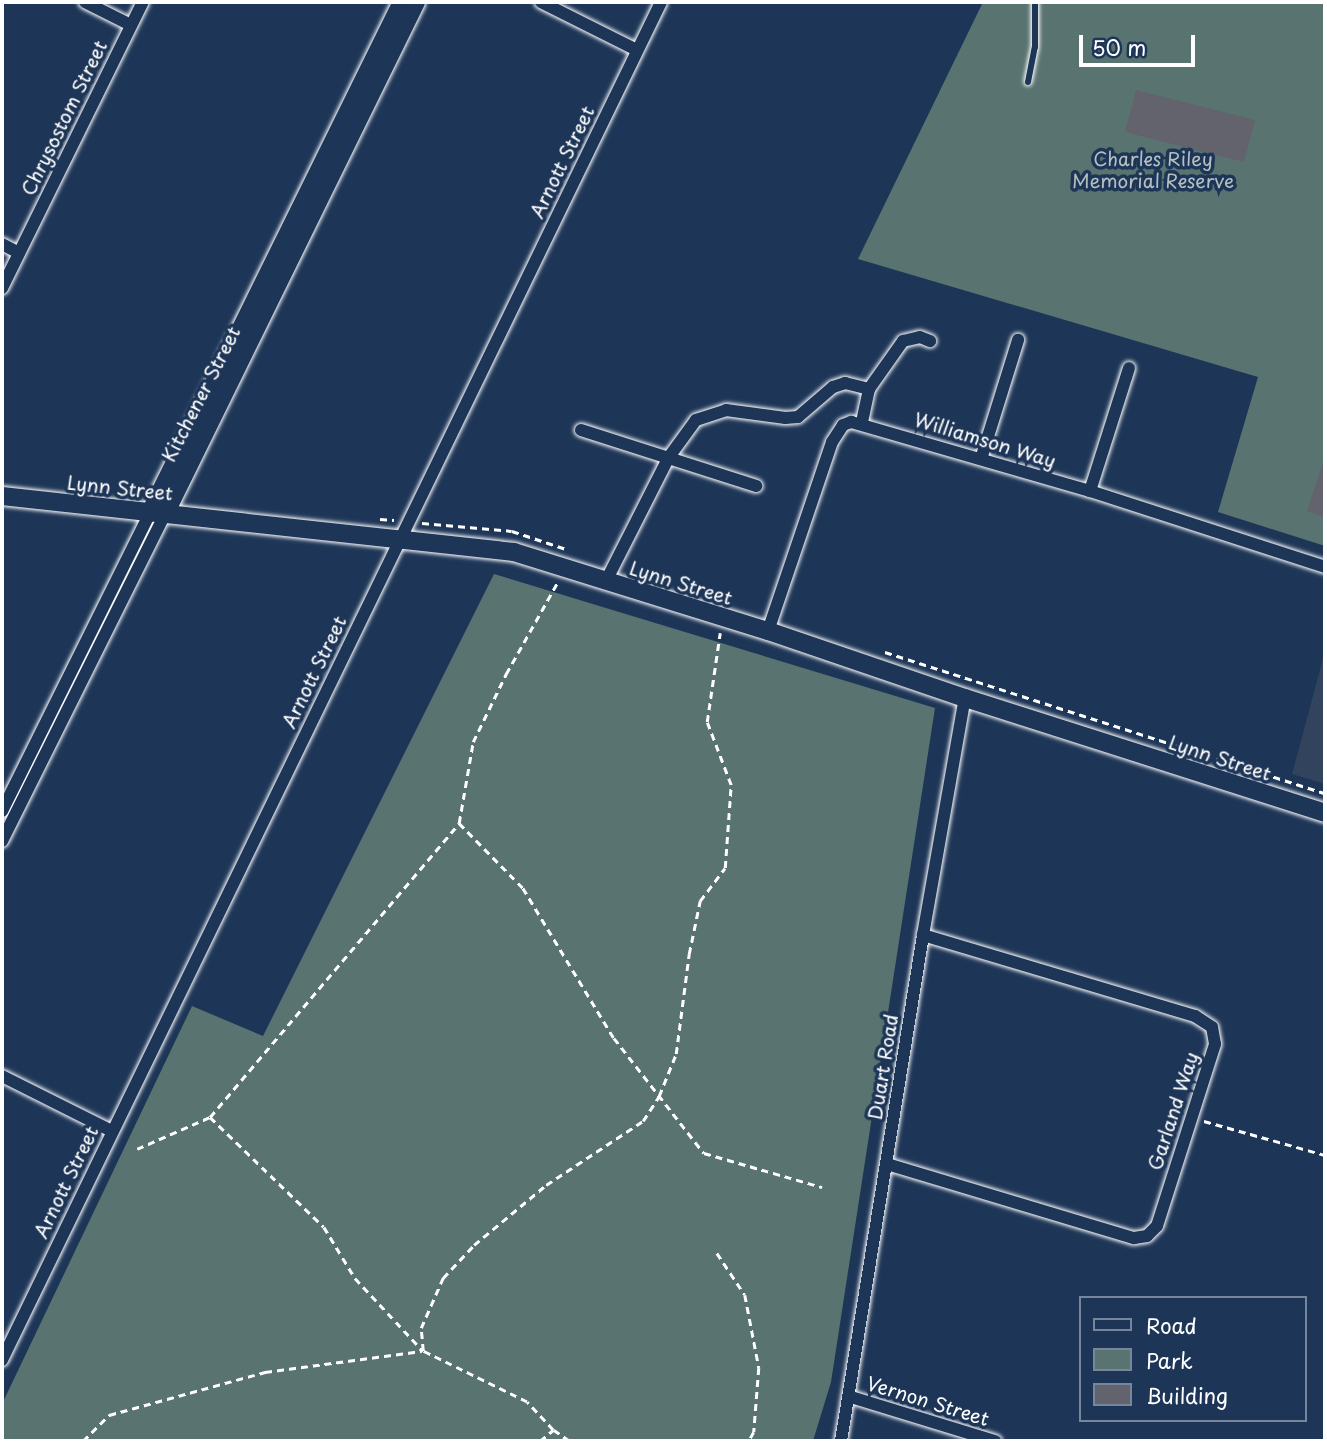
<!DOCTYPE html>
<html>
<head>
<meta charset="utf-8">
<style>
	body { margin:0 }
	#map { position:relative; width:1327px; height:1443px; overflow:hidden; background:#1d3557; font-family:"Playpen Sans",sans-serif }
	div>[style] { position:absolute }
	.built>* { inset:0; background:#32435e }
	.green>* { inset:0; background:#587370 }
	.building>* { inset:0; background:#63636d }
	.path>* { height:2.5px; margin-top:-1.25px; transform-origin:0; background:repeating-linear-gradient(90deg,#fff 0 7px,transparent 0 12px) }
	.roads { filter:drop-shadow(0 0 2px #fff) drop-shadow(0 0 2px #fff) }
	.lane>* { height:6px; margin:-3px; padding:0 3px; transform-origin:3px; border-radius:3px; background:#1d3557 }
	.street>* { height:12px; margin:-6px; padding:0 6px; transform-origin:6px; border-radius:6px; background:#1d3557 }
	.secondary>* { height:18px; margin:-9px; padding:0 9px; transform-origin:9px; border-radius:9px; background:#1d3557 }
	span { translate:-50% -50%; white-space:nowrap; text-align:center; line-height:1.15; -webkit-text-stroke:7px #1d3557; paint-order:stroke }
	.street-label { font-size:19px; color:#fff }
	.park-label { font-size:19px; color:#b4c0bf }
	.frame { position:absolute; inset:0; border:4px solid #fff; pointer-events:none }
	.legend { position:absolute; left:1079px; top:1296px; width:228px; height:126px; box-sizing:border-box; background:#1d3557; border:2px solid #77869a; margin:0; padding:9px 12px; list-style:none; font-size:21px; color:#fff }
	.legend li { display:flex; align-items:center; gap:14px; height:35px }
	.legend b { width:35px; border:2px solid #77869a }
	.scale { position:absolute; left:1079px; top:35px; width:116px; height:32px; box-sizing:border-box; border:4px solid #fff; border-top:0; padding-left:9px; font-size:21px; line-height:24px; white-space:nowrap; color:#fff; -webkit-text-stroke:5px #1d3557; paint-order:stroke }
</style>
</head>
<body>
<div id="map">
	<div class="built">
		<div style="clip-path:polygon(1325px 651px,1325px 784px,1292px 774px)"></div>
	</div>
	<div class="green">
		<div style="clip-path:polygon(983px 2px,1325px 2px,1325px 546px,1218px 512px,1258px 377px,858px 259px)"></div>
		<div style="clip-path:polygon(494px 574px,935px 708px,831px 1382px,813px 1441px,2px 1441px,2px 1404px,192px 1006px,263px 1036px)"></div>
	</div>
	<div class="building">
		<div style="clip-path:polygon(1136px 90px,1255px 120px,1244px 162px,1125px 132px)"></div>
		<div style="clip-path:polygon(1323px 463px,1325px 463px,1325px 517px,1307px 511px)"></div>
	</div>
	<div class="path">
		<div style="left:126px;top:492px;width:18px;rotate:-16deg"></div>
		<div style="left:380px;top:519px;width:14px;rotate:4deg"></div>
		<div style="left:422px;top:523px;width:90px;rotate:5.1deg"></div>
		<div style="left:512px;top:531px;width:57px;rotate:18.4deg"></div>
		<div style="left:885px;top:652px;width:462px;rotate:17.8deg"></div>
		<div style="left:459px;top:823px;width:91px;rotate:45.4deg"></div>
		<div style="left:523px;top:888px;width:175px;rotate:58.8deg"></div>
		<div style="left:614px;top:1038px;width:146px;rotate:52deg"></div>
		<div style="left:704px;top:1153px;width:123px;rotate:16.1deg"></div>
		<div style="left:210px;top:1117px;width:158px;rotate:44deg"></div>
		<div style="left:324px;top:1227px;width:60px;rotate:58.7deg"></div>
		<div style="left:355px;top:1278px;width:100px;rotate:47deg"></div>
		<div style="left:1204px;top:1121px;width:126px;rotate:15.7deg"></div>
		<div style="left:137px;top:1149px;width:80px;rotate:-23.7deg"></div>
		<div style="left:210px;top:1117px;width:385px;rotate:-49.7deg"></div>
		<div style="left:459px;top:823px;width:82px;rotate:-80.2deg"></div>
		<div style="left:473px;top:742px;width:76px;rotate:-64.1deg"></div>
		<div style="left:506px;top:674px;width:104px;rotate:-60.7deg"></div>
		<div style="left:717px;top:1253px;width:50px;rotate:56.3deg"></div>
		<div style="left:745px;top:1295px;width:74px;rotate:79.1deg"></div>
		<div style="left:759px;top:1368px;width:64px;rotate:94.5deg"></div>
		<div style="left:754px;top:1432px;width:10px;rotate:119deg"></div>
		<div style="left:83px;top:1441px;width:37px;rotate:-45deg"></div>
		<div style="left:109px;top:1415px;width:162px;rotate:-15.4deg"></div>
		<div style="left:265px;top:1372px;width:158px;rotate:-7.6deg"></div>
		<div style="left:540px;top:1441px;width:17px;rotate:-40deg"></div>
		<div style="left:569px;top:1441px;width:19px;rotate:-145deg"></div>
		<div style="left:553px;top:1430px;width:38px;rotate:-133deg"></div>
		<div style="left:527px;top:1402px;width:116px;rotate:-153.9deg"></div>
		<div style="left:423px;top:1351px;width:23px;rotate:-95deg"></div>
		<div style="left:421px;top:1328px;width:55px;rotate:-66.3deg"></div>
		<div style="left:443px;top:1278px;width:45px;rotate:-46.8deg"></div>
		<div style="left:474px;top:1245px;width:94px;rotate:-39.8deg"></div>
		<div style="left:546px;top:1185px;width:116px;rotate:-33.4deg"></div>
		<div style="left:643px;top:1121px;width:30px;rotate:-57deg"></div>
		<div style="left:659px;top:1096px;width:45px;rotate:-68deg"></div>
		<div style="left:676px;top:1054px;width:101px;rotate:-82.6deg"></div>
		<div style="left:689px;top:954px;width:54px;rotate:-78.3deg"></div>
		<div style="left:700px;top:901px;width:41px;rotate:-52.9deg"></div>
		<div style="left:725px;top:868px;width:83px;rotate:-85.9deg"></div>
		<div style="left:731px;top:785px;width:67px;rotate:-110.9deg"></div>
		<div style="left:707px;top:722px;width:90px;rotate:-81.7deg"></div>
	</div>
	<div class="roads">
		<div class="lane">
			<div style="left:1028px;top:82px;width:36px;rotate:-79deg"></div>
			<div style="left:1035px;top:47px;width:45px;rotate:-90deg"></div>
		</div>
		<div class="street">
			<div style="left:85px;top:2px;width:51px;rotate:26.6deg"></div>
			<div style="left:541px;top:2px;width:107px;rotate:26.6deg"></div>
			<div style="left:2px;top:244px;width:19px;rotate:28deg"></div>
			<div style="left:2px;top:288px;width:319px;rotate:-63.8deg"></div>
			<div style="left:862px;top:422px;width:34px;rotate:-78deg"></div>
			<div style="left:869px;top:389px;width:59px;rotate:-54.7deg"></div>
			<div style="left:903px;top:341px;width:17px;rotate:-13deg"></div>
			<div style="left:920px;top:337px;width:11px;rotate:22deg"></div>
			<div style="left:581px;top:430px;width:184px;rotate:17.7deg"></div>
			<div style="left:981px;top:459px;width:125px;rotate:-72.7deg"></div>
			<div style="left:1090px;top:491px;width:129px;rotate:-72.4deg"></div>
			<div style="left:606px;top:581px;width:139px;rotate:-63.1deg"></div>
			<div style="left:669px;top:457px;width:46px;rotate:-53.9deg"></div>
			<div style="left:696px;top:420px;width:32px;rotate:-18deg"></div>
			<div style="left:726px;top:410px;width:60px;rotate:7.7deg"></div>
			<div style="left:785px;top:418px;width:13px;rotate:-4deg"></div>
			<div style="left:798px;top:417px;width:46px;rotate:-40.6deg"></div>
			<div style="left:833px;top:387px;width:13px;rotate:-18deg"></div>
			<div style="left:845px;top:383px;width:25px;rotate:14deg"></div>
			<div style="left:768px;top:631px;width:200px;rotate:-71.3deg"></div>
			<div style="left:832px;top:442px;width:20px;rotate:-57deg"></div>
			<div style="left:843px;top:425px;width:9px;rotate:-21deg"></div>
			<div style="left:851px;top:422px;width:249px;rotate:16.1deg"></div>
			<div style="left:1090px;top:491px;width:247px;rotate:17.9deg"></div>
			<div style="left:2px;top:811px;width:333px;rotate:-63.6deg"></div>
			<div style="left:2px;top:841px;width:365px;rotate:-63.5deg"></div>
			<div style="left:2px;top:1076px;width:123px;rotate:26.6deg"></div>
			<div style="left:887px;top:1164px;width:258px;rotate:16.7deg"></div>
			<div style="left:1134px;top:1238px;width:13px;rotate:-9deg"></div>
			<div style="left:1147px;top:1236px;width:14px;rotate:-45deg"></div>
			<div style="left:1157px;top:1226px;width:191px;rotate:-72.3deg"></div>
			<div style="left:1215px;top:1044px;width:17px;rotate:-100deg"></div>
			<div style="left:1212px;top:1027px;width:20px;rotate:-147deg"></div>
			<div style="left:1195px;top:1016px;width:284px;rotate:-163.4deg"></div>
			<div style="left:2px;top:1360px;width:1509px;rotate:-64.11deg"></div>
			<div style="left:851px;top:1397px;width:151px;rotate:17deg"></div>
			<div style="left:841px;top:1441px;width:513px;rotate:-80.79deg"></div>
			<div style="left:923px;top:935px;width:241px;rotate:-80deg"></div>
		</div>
		<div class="secondary">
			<div style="left:2px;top:496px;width:515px;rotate:6.24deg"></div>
			<div style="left:514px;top:552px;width:266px;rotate:17.3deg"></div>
			<div style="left:768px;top:631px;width:208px;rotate:18.8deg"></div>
			<div style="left:965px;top:698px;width:378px;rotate:17.7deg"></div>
			<div style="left:150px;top:513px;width:570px;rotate:-63.75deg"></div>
			<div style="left:165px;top:514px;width:570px;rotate:-63.88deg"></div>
		</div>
	</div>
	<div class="street-label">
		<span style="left:64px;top:118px;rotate:-64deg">Chrysostom Street</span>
		<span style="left:562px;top:162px;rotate:-64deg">Arnott Street</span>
		<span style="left:201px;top:394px;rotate:-63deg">Kitchener Street</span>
		<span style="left:985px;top:440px;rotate:17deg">Williamson Way</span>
		<span style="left:120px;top:488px;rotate:6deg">Lynn Street</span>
		<span style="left:681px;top:583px;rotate:17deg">Lynn Street</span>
		<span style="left:314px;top:672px;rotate:-64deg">Arnott Street</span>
		<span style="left:1220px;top:758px;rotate:18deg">Lynn Street</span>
		<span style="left:883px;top:1067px;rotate:-81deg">Duart Road</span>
		<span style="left:1173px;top:1111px;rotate:-72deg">Garland Way</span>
		<span style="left:66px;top:1182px;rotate:-64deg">Arnott Street</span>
		<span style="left:928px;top:1401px;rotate:17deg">Vernon Street</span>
	</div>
	<div class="park-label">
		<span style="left:1153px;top:170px">Charles Riley<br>Memorial Reserve</span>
	</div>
	<div class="frame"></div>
	<ul class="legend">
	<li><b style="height:9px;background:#1d3557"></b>Road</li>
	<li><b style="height:19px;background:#587370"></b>Park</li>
	<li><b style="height:19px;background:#63636d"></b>Building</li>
	</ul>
	<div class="scale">50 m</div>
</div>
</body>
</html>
